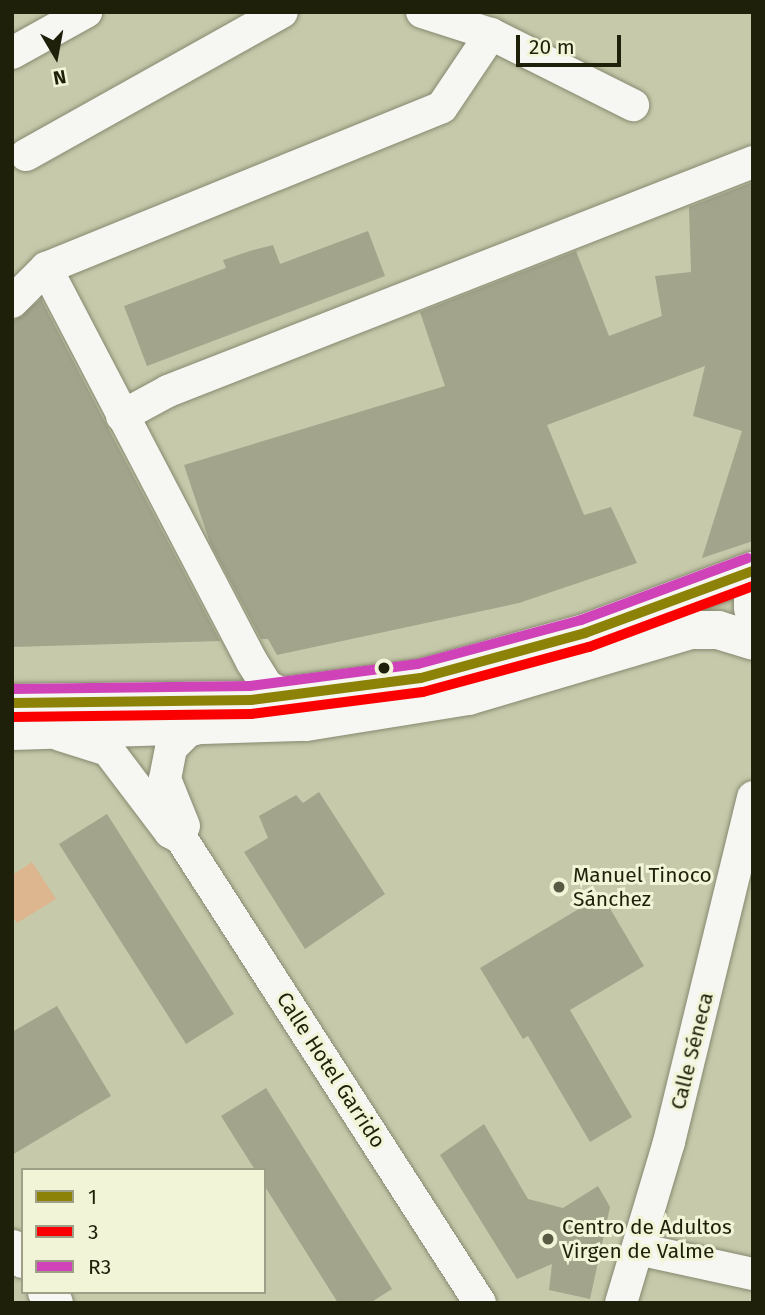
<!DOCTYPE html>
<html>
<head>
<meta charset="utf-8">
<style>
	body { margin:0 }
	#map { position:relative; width:765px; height:1315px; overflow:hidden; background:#c6c9aa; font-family:"Fira Sans",sans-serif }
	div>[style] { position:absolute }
	.green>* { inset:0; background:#ddb690 }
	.building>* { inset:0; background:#a2a48c }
	.roads { filter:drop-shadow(0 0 2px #878970) drop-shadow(0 0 2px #878970) }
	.minor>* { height:32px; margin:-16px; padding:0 16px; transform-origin:16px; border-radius:16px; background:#f6f7f2 }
	.tertiary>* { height:38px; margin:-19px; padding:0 19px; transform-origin:19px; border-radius:19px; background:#f6f7f2 }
	.secondary>* { height:38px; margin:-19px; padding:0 19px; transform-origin:19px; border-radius:19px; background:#f6f7f2 }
	.bus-1>* { height:10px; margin:-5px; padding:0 5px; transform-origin:5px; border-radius:5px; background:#8c8208 }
	.bus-2>* { height:10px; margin:-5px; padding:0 5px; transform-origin:5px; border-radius:5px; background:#fa0000 }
	.bus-3>* { height:10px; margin:-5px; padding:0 5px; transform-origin:5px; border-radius:5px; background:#cf42b8 }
	.dots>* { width:19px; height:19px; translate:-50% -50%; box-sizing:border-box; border:4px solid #f2f4d8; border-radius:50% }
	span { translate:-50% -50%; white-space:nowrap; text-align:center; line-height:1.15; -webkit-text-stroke:6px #f2f4d8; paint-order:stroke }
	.poi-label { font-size:21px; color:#1f200a }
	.left { translate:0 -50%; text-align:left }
	.street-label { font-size:21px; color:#1f200a }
	.frame { position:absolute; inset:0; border:14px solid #1f200a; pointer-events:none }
	.legend { position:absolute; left:21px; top:1168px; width:245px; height:126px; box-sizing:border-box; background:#f2f4d8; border:2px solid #9e9f86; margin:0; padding:9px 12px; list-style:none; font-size:21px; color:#1f200a }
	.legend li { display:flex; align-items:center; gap:14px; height:35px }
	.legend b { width:35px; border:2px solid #9e9f86 }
	.north { position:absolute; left:21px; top:21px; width:70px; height:70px; -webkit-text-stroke:5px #f2f4d8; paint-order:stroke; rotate:170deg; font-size:19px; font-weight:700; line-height:28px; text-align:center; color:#1f200a }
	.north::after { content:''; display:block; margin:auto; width:24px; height:32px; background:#1f200a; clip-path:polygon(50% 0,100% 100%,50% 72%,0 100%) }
	.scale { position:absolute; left:516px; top:35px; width:105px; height:32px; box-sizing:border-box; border:4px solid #1f200a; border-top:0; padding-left:9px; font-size:21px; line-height:24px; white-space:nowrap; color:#1f200a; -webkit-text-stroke:5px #f2f4d8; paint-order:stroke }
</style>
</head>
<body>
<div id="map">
	<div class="green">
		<div style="clip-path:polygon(32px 862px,56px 899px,17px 923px,12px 915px,12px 875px)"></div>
	</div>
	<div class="building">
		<div style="clip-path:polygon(753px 182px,753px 541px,702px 558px,742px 431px,693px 416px,705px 366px,547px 425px,584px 515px,611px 507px,637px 563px,519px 603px,277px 655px,268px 639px,261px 639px,210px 543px,184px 465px,445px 386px,420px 312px,576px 251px,609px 336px,662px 316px,655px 276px,691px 272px,689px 207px)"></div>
		<div style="clip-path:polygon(368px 231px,385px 276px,147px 366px,124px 306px,226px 268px,223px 260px,253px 250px,273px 245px,280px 264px)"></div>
		<div style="clip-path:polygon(41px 299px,106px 424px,220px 641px,12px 647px,12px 322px)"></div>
		<div style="clip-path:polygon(319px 792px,385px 894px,305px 949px,244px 852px,268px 838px,259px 816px,296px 795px,303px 803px)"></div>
		<div style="clip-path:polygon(107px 814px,234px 1014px,186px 1044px,59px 844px)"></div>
		<div style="clip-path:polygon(602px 895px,644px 966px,570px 1010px,632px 1117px,590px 1142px,528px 1036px,523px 1039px,480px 968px)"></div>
		<div style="clip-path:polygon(57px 1006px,111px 1096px,12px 1155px,12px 1032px)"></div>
		<div style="clip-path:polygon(266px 1088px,392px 1289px,370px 1303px,338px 1303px,264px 1185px,264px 1170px,255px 1170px,221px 1116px)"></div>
		<div style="clip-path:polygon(484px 1124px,528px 1199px,563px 1208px,598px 1186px,610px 1207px,590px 1299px,549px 1290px,552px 1264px,517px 1279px,440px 1155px)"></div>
	</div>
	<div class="roads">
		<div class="minor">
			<div style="left:422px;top:12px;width:72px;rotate:17.7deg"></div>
			<div style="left:491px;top:34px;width:159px;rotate:26.6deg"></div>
			<div style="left:12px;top:53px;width:85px;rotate:-29deg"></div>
			<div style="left:26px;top:155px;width:293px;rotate:-29.2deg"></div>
			<div style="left:46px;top:268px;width:445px;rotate:62.4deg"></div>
			<div style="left:252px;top:662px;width:28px;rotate:58deg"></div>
			<div style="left:267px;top:686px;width:25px;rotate:27deg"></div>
			<div style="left:12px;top:302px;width:48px;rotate:-45deg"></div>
			<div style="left:46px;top:268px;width:427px;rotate:-22.1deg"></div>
			<div style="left:442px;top:107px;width:88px;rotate:-56.1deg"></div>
			<div style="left:122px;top:416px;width:52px;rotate:-28.5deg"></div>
			<div style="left:168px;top:391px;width:628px;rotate:-21.38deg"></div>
			<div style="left:60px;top:735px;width:50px;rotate:17.4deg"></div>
			<div style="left:108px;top:750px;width:103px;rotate:52.9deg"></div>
			<div style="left:170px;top:832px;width:13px;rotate:29deg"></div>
			<div style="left:181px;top:838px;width:553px;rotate:57.26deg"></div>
			<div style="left:184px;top:826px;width:51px;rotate:-112deg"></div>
			<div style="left:165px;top:779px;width:32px;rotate:-79deg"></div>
			<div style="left:171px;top:748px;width:24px;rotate:-45deg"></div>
			<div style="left:188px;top:731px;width:11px;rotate:-15deg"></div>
			<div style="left:638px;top:1249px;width:118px;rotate:12.3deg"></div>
			<div style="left:621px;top:1303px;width:168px;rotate:-73.4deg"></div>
			<div style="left:669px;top:1142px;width:355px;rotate:-76.3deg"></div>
		</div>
		<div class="tertiary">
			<div style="left:12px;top:1249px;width:15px;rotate:42deg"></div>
			<div style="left:47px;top:1292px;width:13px;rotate:58deg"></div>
		</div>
		<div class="secondary">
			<div style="left:753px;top:599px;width:10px;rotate:90deg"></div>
			<div style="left:12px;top:703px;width:239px;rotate:-0.7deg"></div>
			<div style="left:251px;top:700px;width:171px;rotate:-7.4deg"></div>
			<div style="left:421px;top:678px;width:170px;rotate:-15.3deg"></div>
			<div style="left:585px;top:633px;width:179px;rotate:-20.3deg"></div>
			<div style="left:12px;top:731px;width:294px;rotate:-1.8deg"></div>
			<div style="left:306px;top:722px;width:164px;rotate:-9.1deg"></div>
			<div style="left:468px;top:696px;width:233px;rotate:-16.5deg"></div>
			<div style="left:691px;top:630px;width:27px"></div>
			<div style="left:718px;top:630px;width:37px;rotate:17deg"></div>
		</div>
	</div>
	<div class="bus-1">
		<div style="left:12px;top:703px;width:239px;rotate:-0.7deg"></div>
		<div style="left:251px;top:700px;width:171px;rotate:-7.4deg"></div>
		<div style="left:421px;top:678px;width:170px;rotate:-15.3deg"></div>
		<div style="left:585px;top:633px;width:179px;rotate:-20.3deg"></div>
	</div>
	<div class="bus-2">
		<div style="left:12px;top:717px;width:239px;rotate:-0.7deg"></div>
		<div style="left:251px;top:714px;width:173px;rotate:-7.3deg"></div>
		<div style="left:423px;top:692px;width:172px;rotate:-15.2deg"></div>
		<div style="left:589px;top:647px;width:175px;rotate:-20.4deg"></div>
	</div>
	<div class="bus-3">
		<div style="left:12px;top:689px;width:238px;rotate:-0.7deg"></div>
		<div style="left:250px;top:686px;width:169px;rotate:-7.5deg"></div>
		<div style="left:418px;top:664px;width:169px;rotate:-15.1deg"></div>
		<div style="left:581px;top:620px;width:178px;rotate:-20.4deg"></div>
	</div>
	<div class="dots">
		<div style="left:384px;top:668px;background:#1f200a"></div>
		<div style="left:559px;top:887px;background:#595b42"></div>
		<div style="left:548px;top:1239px;background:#595b42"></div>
	</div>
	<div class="poi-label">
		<span class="left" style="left:573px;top:887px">Manuel Tinoco<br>Sánchez</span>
		<span class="left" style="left:562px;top:1239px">Centro de Adultos<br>Virgen de Valme</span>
	</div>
	<div class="street-label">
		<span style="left:692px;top:1051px;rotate:-76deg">Calle Séneca</span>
		<span style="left:331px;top:1070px;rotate:57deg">Calle Hotel Garrido</span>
	</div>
	<div class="frame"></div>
	<ul class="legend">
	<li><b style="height:9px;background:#8c8208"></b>1</li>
	<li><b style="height:9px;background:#fa0000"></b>3</li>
	<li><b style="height:9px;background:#cf42b8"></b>R3</li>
	</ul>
	<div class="north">N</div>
	<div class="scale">20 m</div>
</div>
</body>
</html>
